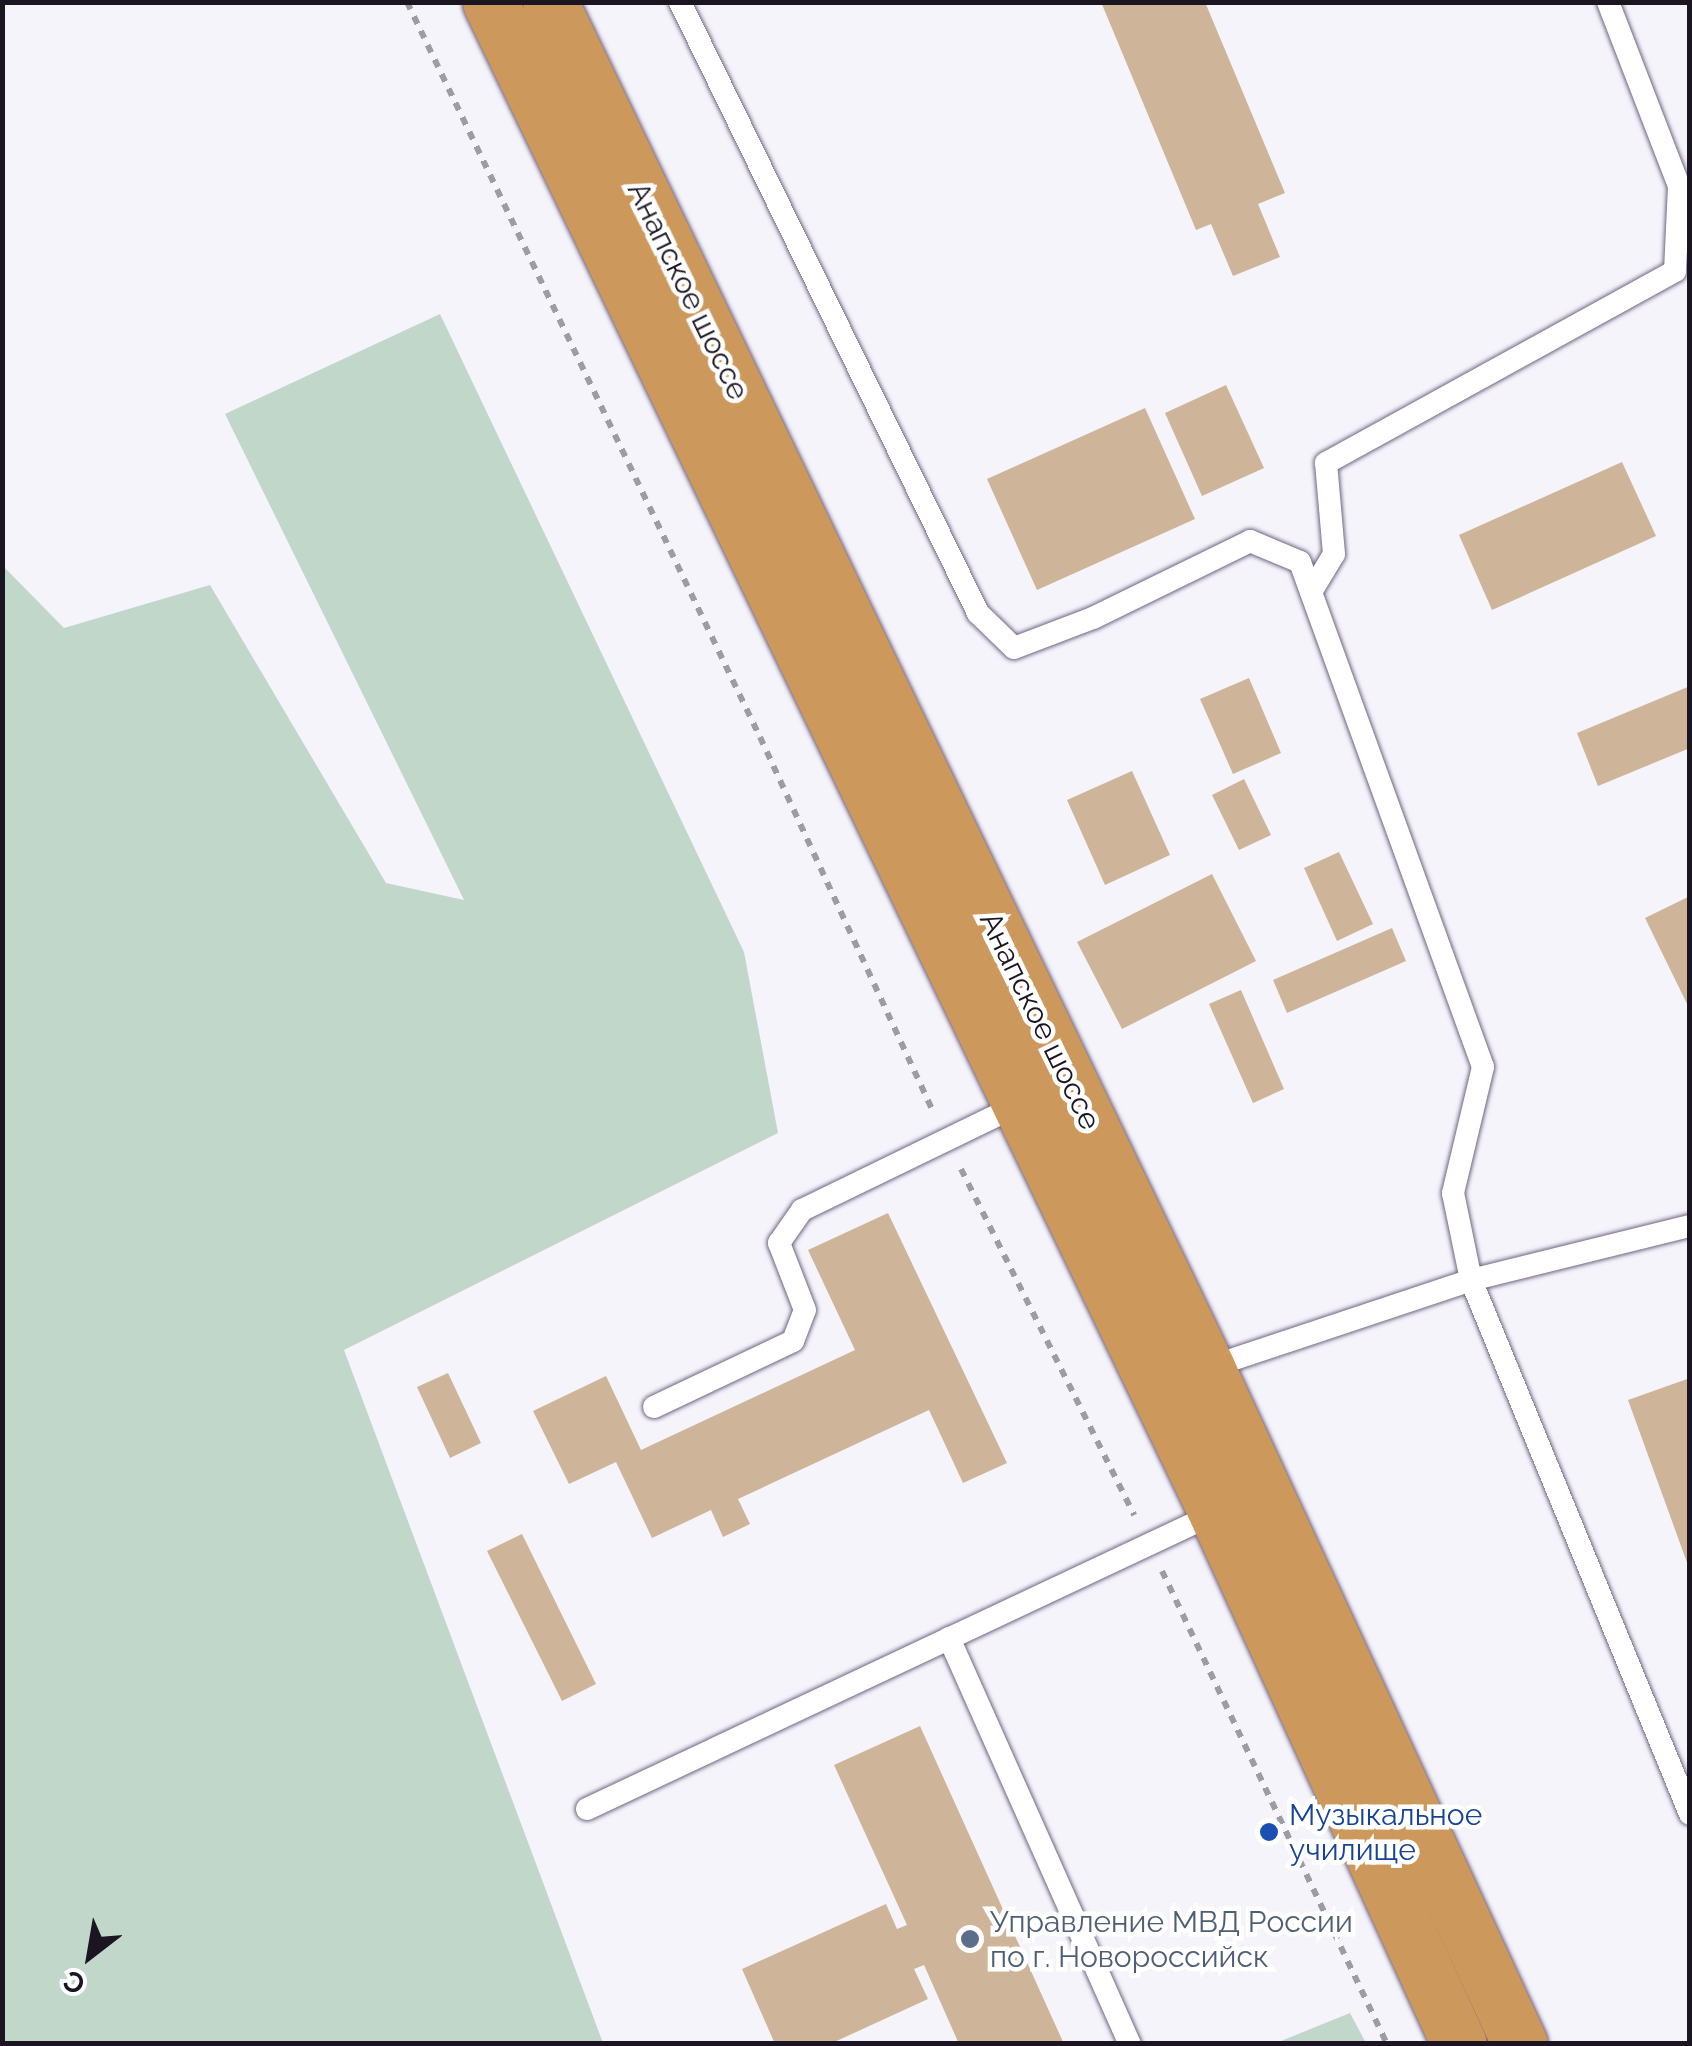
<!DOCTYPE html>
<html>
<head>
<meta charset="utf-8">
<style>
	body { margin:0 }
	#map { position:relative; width:1692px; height:2046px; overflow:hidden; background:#f6f4fb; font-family:Raleway,sans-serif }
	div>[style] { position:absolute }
	.green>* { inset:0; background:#c1d7ca }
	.building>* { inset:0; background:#ceb498 }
	.path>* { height:6px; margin-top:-3px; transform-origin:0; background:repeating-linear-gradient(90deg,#9f9ba4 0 8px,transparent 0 16px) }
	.roads { filter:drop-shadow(0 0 2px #706582) drop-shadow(0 0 2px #706582) }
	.service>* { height:22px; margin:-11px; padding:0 11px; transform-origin:11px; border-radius:11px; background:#fff }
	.trunk>* { height:55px; margin:-27.5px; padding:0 27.5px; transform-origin:27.5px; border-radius:27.5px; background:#cc985b }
	.dots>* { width:28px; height:28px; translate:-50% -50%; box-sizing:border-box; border:5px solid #fff; border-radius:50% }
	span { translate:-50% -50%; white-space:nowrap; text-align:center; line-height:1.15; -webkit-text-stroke:9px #fff; paint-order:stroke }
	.street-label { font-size:30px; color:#1a1521 }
	.transit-label { font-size:30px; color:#164399 }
	.left { translate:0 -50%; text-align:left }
	.service-label { font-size:30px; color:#4e5e75 }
	.frame { position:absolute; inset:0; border:5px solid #1a1521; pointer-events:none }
	.north { position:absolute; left:40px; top:1906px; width:100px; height:100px; -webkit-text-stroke:8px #fff; paint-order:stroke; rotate:211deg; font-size:28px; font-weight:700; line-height:40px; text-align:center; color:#1a1521 }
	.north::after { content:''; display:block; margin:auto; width:35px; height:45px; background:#1a1521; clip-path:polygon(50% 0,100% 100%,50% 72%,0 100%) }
</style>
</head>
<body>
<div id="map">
	<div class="green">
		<div style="clip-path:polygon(440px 314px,744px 952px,778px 1133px,344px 1350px,603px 2043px,3px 2043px,3px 566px,64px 628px,210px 585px,386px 883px,464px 900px,225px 414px)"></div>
		<div style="clip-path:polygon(1350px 2013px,1366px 2043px,1276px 2043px)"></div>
	</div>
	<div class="building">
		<div style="clip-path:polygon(1101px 2px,1205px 2px,1285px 193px,1258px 204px,1280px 257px,1233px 276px,1211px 224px,1196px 230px)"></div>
		<div style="clip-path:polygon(1226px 385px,1264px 468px,1202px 496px,1165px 413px)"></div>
		<div style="clip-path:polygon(1145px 408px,1195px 519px,1037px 590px,987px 479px)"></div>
		<div style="clip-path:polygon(1622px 462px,1656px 536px,1492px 610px,1459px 535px)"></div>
		<div style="clip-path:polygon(1249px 678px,1281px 753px,1233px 774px,1200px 699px)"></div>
		<div style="clip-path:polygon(1690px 686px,1690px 748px,1598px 786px,1577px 733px)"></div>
		<div style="clip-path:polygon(1132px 771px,1170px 855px,1105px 885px,1067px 800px)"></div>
		<div style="clip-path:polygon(1244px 779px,1271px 835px,1239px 850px,1212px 795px)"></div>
		<div style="clip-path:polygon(1339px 852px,1373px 924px,1337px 941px,1304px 868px)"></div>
		<div style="clip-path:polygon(1212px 874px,1256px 961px,1122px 1029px,1077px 942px)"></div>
		<div style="clip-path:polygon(1690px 896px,1690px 1010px,1645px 918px)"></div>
		<div style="clip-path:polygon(1392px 928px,1406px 961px,1287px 1013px,1273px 980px)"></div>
		<div style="clip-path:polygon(1241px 990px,1284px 1089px,1253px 1103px,1209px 1004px)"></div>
		<div style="clip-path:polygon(888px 1213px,1007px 1463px,963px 1483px,929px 1410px,738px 1499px,750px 1524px,723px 1537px,711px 1510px,652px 1538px,616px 1462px,569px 1484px,533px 1411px,606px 1376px,641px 1450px,855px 1350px,808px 1250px)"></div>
		<div style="clip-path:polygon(448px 1373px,481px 1443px,450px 1458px,417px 1387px)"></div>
		<div style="clip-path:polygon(1690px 1378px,1690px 1568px,1689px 1568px,1628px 1400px)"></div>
		<div style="clip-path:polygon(522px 1534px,596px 1684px,562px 1701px,487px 1551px)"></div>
		<div style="clip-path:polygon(920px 1726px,1064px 2044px,959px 2044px,924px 1965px,914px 1969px,928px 1999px,830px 2044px,775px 2044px,742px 1969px,886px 1904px,897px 1929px,907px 1925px,834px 1765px)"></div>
	</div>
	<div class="path">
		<div style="left:407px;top:2px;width:815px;rotate:64.35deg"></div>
		<div style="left:760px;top:737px;width:414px;rotate:65.2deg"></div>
		<div style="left:961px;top:1169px;width:387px;rotate:63.4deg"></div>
		<div style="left:1162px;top:1571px;width:524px;rotate:64.56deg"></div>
	</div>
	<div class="roads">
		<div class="service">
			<div style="left:680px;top:2px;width:680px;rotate:64deg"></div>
			<div style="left:978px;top:613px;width:50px;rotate:44.2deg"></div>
			<div style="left:1014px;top:648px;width:85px;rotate:-20.8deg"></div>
			<div style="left:1093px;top:618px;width:175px;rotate:-26.1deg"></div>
			<div style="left:1250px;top:541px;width:54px;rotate:22.8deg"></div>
			<div style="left:1300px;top:562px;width:537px;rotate:70.08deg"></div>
			<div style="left:1483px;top:1067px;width:130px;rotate:103.4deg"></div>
			<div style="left:1453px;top:1193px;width:89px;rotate:78.3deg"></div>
			<div style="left:1471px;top:1280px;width:577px;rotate:67.7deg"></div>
			<div style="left:1311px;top:592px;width:44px;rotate:-58.8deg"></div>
			<div style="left:1334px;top:554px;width:91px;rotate:-95deg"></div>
			<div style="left:1326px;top:463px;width:398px;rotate:-28.8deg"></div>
			<div style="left:1675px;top:271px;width:85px;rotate:-87.3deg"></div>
			<div style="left:1679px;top:186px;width:197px;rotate:-111.1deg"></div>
			<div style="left:1207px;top:1368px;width:278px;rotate:-18.4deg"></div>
			<div style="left:1471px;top:1280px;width:226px;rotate:-13.9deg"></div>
			<div style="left:654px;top:1407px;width:154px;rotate:-25.4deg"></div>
			<div style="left:793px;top:1341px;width:33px;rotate:-69deg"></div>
			<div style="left:805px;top:1310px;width:72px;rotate:-111.2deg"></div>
			<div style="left:779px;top:1243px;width:40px;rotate:-55.1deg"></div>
			<div style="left:802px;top:1210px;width:242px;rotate:-25.9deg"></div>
			<div style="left:949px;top:1638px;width:445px;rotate:66deg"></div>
			<div style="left:587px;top:1809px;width:700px;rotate:-25.21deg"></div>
		</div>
		<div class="trunk">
			<div style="left:490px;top:2px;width:1675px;rotate:64.32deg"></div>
			<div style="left:1216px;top:1512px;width:585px;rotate:65.45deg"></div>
			<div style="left:550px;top:2px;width:1516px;rotate:64.31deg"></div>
			<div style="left:1207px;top:1368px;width:745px;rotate:65.16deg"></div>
		</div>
	</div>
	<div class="dots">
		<div style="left:1269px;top:1832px;background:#1a4fb4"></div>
		<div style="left:970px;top:1939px;background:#5c6f8a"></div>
	</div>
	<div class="street-label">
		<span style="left:688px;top:291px;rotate:64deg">Анапское шоссе</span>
		<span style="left:1040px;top:1021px;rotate:64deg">Анапское шоссе</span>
	</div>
	<div class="transit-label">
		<span class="left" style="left:1289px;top:1832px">Музыкальное<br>училище</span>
	</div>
	<div class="service-label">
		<span class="left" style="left:990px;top:1939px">Управление МВД России<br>по г. Новороссийск</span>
	</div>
	<div class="frame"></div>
	<div class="north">С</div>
</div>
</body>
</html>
